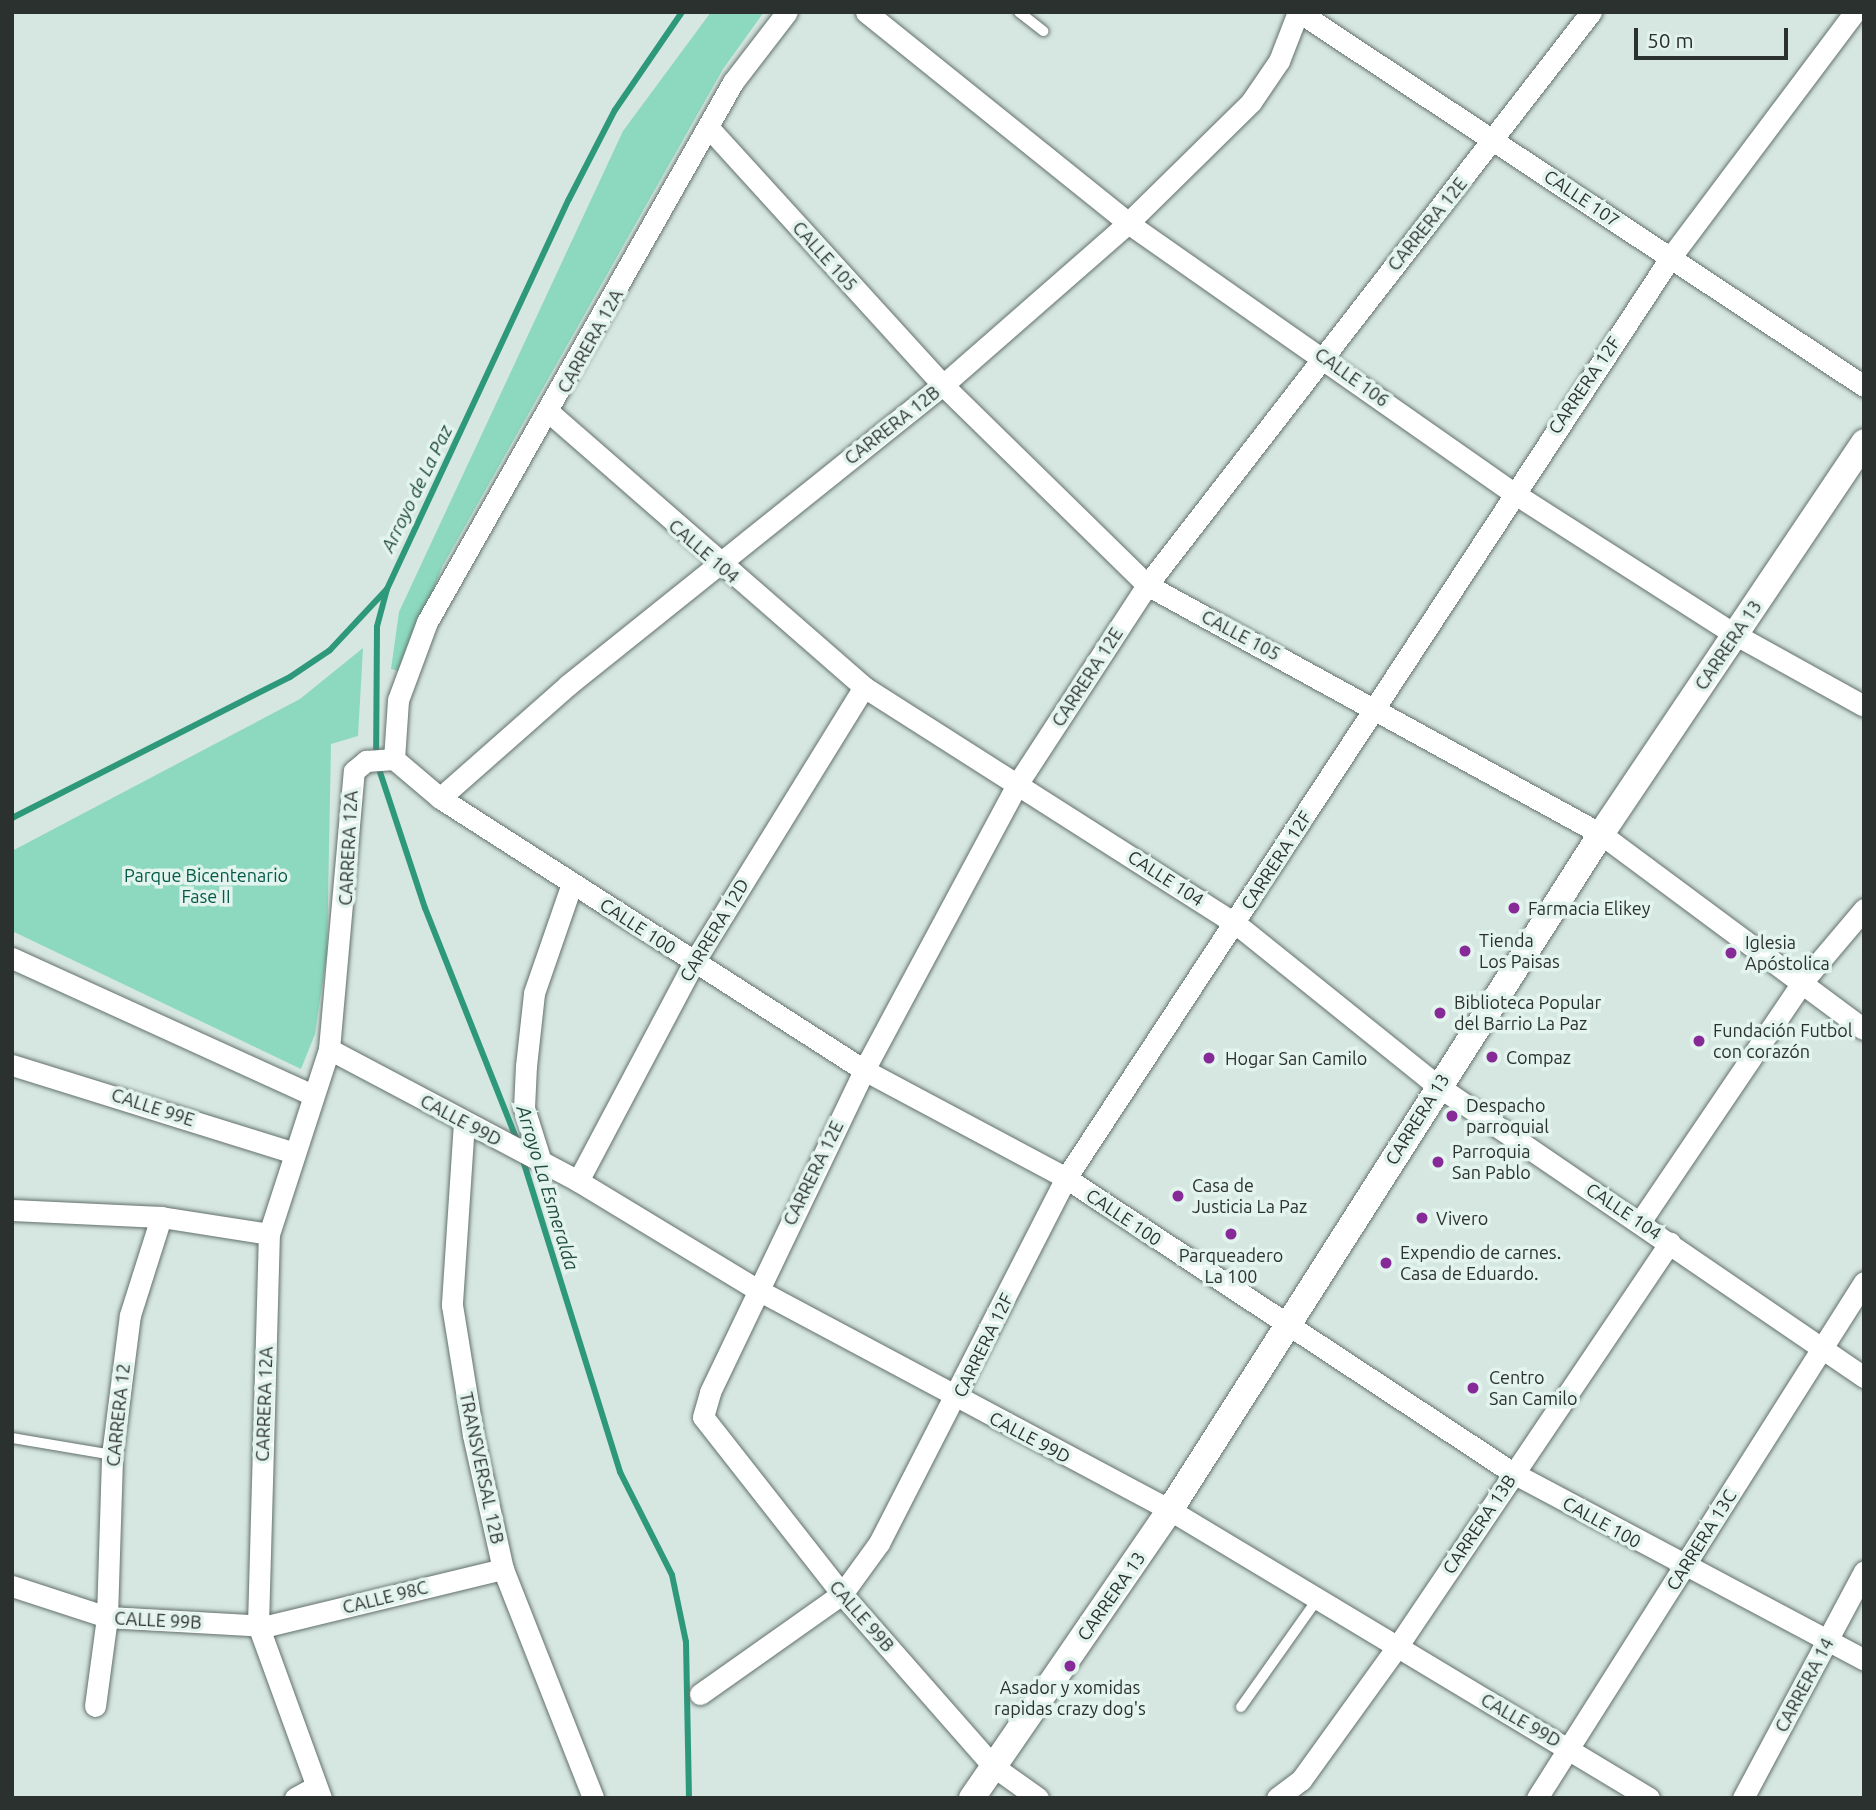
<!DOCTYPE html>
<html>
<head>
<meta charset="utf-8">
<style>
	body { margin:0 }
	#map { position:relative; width:1876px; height:1810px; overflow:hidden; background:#d6e6e0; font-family:Ubuntu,sans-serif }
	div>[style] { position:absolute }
	.green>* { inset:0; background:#8dd9c0 }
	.stream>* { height:6px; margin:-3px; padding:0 3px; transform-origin:3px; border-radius:3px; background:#2e987b }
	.roads { filter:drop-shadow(0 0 2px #63716c) drop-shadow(0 0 2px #63716c) }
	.service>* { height:10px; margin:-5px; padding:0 5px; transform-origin:5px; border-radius:5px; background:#fff }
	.minor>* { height:21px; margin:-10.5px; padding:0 10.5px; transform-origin:10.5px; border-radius:10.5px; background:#fff }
	.tertiary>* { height:26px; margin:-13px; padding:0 13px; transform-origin:13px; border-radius:13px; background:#fff }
	.dots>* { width:19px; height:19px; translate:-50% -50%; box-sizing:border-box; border:4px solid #e3f3ed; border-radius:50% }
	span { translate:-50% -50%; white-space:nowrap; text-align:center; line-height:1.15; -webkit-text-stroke:7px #e3f3ed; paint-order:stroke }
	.street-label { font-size:18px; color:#2b312f }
	.park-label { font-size:18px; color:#035b47 }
	.poi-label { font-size:18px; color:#2b312f }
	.left { translate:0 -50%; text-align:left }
	.water-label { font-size:19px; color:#204b3e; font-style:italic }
	.frame { position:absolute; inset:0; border:14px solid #2b312f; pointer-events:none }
	.scale { position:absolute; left:1634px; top:28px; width:154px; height:32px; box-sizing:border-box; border:4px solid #2b312f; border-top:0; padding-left:9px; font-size:21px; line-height:24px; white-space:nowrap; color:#2b312f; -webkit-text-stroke:5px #e3f3ed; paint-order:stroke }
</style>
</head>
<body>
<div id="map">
	<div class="green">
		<div style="clip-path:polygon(711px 12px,764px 12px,723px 69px,442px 567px,402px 672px,391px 669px,399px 612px,623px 131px)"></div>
		<div style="clip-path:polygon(363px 648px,358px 736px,331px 744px,327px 953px,315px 1034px,301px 1069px,12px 931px,12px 851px,300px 699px)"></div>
	</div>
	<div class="stream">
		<div style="left:387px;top:589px;width:39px;rotate:105deg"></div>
		<div style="left:377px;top:627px;width:133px;rotate:90.4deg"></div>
		<div style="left:376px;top:760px;width:156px;rotate:71.7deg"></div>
		<div style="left:425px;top:908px;width:253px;rotate:68.4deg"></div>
		<div style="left:12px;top:818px;width:312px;rotate:-26.9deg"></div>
		<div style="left:290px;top:677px;width:48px;rotate:-34deg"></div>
		<div style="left:330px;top:650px;width:83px;rotate:-46.9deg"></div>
		<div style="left:387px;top:589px;width:430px;rotate:-65deg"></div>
		<div style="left:569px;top:199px;width:100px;rotate:-62.7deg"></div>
		<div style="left:615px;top:110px;width:119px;rotate:-55.6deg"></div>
		<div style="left:522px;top:1157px;width:330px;rotate:72.7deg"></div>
		<div style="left:620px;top:1472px;width:115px;rotate:63.2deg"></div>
		<div style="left:672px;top:1575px;width:68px;rotate:78.2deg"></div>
		<div style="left:686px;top:1642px;width:156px;rotate:88.9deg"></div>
	</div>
	<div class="roads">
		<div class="service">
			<div style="left:1019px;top:12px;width:31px;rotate:38deg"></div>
			<div style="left:12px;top:1438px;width:101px;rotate:9.6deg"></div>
			<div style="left:1241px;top:1707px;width:130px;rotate:-54.7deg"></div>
		</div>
		<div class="minor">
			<div style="left:866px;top:12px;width:336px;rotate:38.8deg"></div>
			<div style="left:1128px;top:223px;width:469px;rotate:35deg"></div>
			<div style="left:1512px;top:492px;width:266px;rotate:32.6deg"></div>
			<div style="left:1736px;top:635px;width:146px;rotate:29deg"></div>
			<div style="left:1299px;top:12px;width:678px;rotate:33.5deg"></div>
			<div style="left:709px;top:128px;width:348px;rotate:47.7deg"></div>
			<div style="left:943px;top:385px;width:286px;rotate:44.4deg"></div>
			<div style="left:1147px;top:585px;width:518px;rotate:28.74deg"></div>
			<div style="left:1601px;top:834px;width:327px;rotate:36.6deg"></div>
			<div style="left:550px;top:413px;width:417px;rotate:41.1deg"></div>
			<div style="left:864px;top:687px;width:440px;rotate:32.5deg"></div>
			<div style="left:1235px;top:923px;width:260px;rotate:38.8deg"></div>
			<div style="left:1438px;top:1086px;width:516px;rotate:34.34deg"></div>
			<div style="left:394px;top:759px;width:60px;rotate:40.3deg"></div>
			<div style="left:440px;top:798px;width:504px;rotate:32.68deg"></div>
			<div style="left:864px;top:1070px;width:229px;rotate:28.1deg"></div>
			<div style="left:1066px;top:1178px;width:536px;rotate:33.42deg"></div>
			<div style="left:1513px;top:1473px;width:398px;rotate:28deg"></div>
			<div style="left:394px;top:759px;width:59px;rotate:-86.1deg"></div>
			<div style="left:398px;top:700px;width:83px;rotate:-69.6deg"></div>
			<div style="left:427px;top:622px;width:621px;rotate:-60.46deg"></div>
			<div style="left:733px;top:82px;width:88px;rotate:-52.4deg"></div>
			<div style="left:440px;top:798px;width:171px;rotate:-41.4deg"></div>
			<div style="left:568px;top:685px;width:480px;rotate:-38.7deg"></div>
			<div style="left:943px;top:385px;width:246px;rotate:-41.2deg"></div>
			<div style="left:1128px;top:223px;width:173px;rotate:-44.5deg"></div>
			<div style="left:1251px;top:102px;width:50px;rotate:-55.7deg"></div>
			<div style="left:1279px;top:61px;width:53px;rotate:-68.8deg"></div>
			<div style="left:12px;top:958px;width:328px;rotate:24.5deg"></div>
			<div style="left:329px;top:1049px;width:282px;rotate:27.9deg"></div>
			<div style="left:578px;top:1181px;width:208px;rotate:31.2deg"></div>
			<div style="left:756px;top:1289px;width:469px;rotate:28.1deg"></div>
			<div style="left:1170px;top:1510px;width:559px;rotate:31.02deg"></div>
			<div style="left:12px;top:1065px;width:293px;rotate:17.3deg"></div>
			<div style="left:464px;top:1122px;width:183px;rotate:93.8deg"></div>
			<div style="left:452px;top:1305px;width:132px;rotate:80.8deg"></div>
			<div style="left:473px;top:1435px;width:137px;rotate:77.4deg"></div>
			<div style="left:503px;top:1569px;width:246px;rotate:68.5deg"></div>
			<div style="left:541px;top:1162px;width:57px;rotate:-107.5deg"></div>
			<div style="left:524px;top:1108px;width:42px;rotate:-87.3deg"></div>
			<div style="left:526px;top:1066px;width:73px;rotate:-83.7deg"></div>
			<div style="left:534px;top:993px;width:116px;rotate:-70.9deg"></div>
			<div style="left:578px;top:1181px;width:248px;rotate:-62.1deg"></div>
			<div style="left:694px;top:962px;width:323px;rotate:-58.3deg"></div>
			<div style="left:12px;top:1210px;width:149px;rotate:2.7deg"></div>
			<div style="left:161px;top:1217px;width:109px;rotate:8.9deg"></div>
			<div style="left:1640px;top:1222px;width:292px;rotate:-55.9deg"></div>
			<div style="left:1804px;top:980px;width:93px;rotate:-49.8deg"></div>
			<div style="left:12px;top:1586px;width:100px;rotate:18.1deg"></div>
			<div style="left:107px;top:1617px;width:160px;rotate:3.2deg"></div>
			<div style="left:267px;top:1626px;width:243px;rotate:-13.6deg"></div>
			<div style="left:700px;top:1694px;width:174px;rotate:-35.2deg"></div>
			<div style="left:842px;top:1594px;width:63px;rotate:-54deg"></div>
			<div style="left:879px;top:1543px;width:410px;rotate:-62.9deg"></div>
			<div style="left:1066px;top:1178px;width:1101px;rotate:-56.71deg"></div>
			<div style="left:1670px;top:258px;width:308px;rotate:-53.1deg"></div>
			<div style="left:95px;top:1706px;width:90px;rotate:-82.3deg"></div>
			<div style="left:107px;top:1617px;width:162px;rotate:-88.2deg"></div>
			<div style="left:112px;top:1455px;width:141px;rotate:-82.7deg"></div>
			<div style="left:130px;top:1315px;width:103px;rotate:-72.4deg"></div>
			<div style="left:295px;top:1798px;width:23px;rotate:-29deg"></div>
			<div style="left:321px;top:1798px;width:184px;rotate:-110deg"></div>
			<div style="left:258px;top:1625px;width:391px;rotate:-88.4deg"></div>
			<div style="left:269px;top:1234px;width:194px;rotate:-72deg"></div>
			<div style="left:329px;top:1049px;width:279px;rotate:-84.9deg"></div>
			<div style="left:354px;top:771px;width:16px;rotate:-40deg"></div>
			<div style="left:366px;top:761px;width:28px;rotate:-4deg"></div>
			<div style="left:1038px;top:1798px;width:55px;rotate:-144.6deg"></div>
			<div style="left:993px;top:1766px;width:229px;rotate:-131.3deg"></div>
			<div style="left:842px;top:1594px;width:225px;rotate:-128.1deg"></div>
			<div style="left:703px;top:1417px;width:26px;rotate:-74deg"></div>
			<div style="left:710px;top:1392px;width:357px;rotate:-64.4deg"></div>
			<div style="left:864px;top:1070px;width:326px;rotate:-61.8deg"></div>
			<div style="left:1018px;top:783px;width:236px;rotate:-56.9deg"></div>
			<div style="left:1147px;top:585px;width:725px;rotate:-52.23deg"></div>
			<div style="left:1277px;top:1798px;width:30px;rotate:-37deg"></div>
			<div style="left:1301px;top:1780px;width:164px;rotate:-54.2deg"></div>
			<div style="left:1397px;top:1647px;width:488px;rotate:-56deg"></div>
			<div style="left:1537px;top:1798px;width:611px;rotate:-57.64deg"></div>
			<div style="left:1743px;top:1798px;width:257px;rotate:-61.9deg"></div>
		</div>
		<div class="tertiary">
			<div style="left:972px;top:1798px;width:349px;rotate:-55.5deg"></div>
			<div style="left:1170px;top:1510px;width:802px;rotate:-57.48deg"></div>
			<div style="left:1601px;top:834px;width:472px;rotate:-56.1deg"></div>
		</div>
	</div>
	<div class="dots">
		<div style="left:1514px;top:908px;background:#852a96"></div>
		<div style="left:1465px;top:951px;background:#852a96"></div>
		<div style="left:1731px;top:953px;background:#852a96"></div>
		<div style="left:1440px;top:1013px;background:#852a96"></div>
		<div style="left:1699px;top:1041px;background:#852a96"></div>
		<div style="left:1492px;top:1057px;background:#852a96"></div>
		<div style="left:1209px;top:1058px;background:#852a96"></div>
		<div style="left:1452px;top:1116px;background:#852a96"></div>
		<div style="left:1438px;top:1162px;background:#852a96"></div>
		<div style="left:1178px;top:1196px;background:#852a96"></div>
		<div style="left:1422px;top:1218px;background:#852a96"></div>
		<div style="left:1231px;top:1234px;background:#852a96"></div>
		<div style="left:1386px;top:1263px;background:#852a96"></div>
		<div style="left:1473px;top:1388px;background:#852a96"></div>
		<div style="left:1070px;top:1666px;background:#852a96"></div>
	</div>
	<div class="street-label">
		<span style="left:1582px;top:198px;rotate:34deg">CALLE 107</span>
		<span style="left:1427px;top:224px;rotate:-51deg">CARRERA 12E</span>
		<span style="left:825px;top:256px;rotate:48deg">CALLE 105</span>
		<span style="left:590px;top:341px;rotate:-61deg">CARRERA 12A</span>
		<span style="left:1352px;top:377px;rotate:36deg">CALLE 106</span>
		<span style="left:1584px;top:385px;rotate:-56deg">CARRERA 12F</span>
		<span style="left:892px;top:425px;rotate:-38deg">CARRERA 12B</span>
		<span style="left:704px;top:551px;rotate:41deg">CALLE 104</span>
		<span style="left:1241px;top:635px;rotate:28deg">CALLE 105</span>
		<span style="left:1728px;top:645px;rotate:-56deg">CARRERA 13</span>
		<span style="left:1087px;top:677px;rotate:-57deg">CARRERA 12E</span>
		<span style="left:348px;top:848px;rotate:-87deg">CARRERA 12A</span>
		<span style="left:1276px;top:860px;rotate:-57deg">CARRERA 12F</span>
		<span style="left:1166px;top:878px;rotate:33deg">CALLE 104</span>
		<span style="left:638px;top:926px;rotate:33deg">CALLE 100</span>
		<span style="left:714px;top:930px;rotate:-59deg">CARRERA 12D</span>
		<span style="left:153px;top:1107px;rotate:18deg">CALLE 99E</span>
		<span style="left:1417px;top:1119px;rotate:-58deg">CARRERA 13</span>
		<span style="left:461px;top:1120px;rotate:28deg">CALLE 99D</span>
		<span style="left:813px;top:1173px;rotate:-64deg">CARRERA 12E</span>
		<span style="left:1624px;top:1211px;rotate:34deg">CALLE 104</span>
		<span style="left:1124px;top:1217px;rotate:34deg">CALLE 100</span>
		<span style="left:983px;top:1345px;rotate:-64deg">CARRERA 12F</span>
		<span style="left:264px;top:1404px;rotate:-88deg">CARRERA 12A</span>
		<span style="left:118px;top:1415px;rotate:-84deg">CARRERA 12</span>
		<span style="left:1030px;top:1437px;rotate:28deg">CALLE 99D</span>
		<span style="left:482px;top:1468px;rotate:78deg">TRANSVERSAL 12B</span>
		<span style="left:1602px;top:1522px;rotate:29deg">CALLE 100</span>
		<span style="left:1479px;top:1524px;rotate:-56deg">CARRERA 13B</span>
		<span style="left:1701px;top:1540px;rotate:-58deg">CARRERA 13C</span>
		<span style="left:1111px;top:1596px;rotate:-55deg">CARRERA 13</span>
		<span style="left:385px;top:1597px;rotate:-14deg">CALLE 98C</span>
		<span style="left:862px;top:1616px;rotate:49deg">CALLE 99B</span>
		<span style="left:158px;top:1620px;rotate:3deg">CALLE 99B</span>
		<span style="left:1804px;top:1685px;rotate:-62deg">CARRERA 14</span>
		<span style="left:1521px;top:1720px;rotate:30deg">CALLE 99D</span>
	</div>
	<div class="park-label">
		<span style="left:206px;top:886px">Parque Bicentenario<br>Fase II</span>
	</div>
	<div class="poi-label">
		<span class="left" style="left:1528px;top:908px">Farmacia Elikey</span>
		<span class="left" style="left:1479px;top:951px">Tienda<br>Los Paisas</span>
		<span class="left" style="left:1745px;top:953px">Iglesia<br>Apóstolica</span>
		<span class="left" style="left:1454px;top:1013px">Biblioteca Popular<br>del Barrio La Paz</span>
		<span class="left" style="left:1713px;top:1041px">Fundación Futbol<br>con corazón</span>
		<span class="left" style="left:1506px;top:1057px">Compaz</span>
		<span class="left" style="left:1225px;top:1058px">Hogar San Camilo</span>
		<span class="left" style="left:1466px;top:1116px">Despacho<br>parroquial</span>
		<span class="left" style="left:1452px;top:1162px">Parroquia<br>San Pablo</span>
		<span class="left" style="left:1192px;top:1196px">Casa de<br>Justicia La Paz</span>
		<span class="left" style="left:1436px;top:1218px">Vivero</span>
		<span class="left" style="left:1400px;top:1263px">Expendio de carnes.<br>Casa de Eduardo.</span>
		<span style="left:1231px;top:1266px">Parqueadero<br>La 100</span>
		<span class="left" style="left:1489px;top:1388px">Centro<br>San Camilo</span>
		<span style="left:1070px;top:1698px">Asador y xomidas<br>rapidas crazy dog's</span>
	</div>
	<div class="water-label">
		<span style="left:417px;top:489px;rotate:-64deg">Arroyo de La Paz</span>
		<span style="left:547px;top:1188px;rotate:73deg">Arroyo La Esmeralda</span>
	</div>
	<div class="frame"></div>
	<div class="scale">50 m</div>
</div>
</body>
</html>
